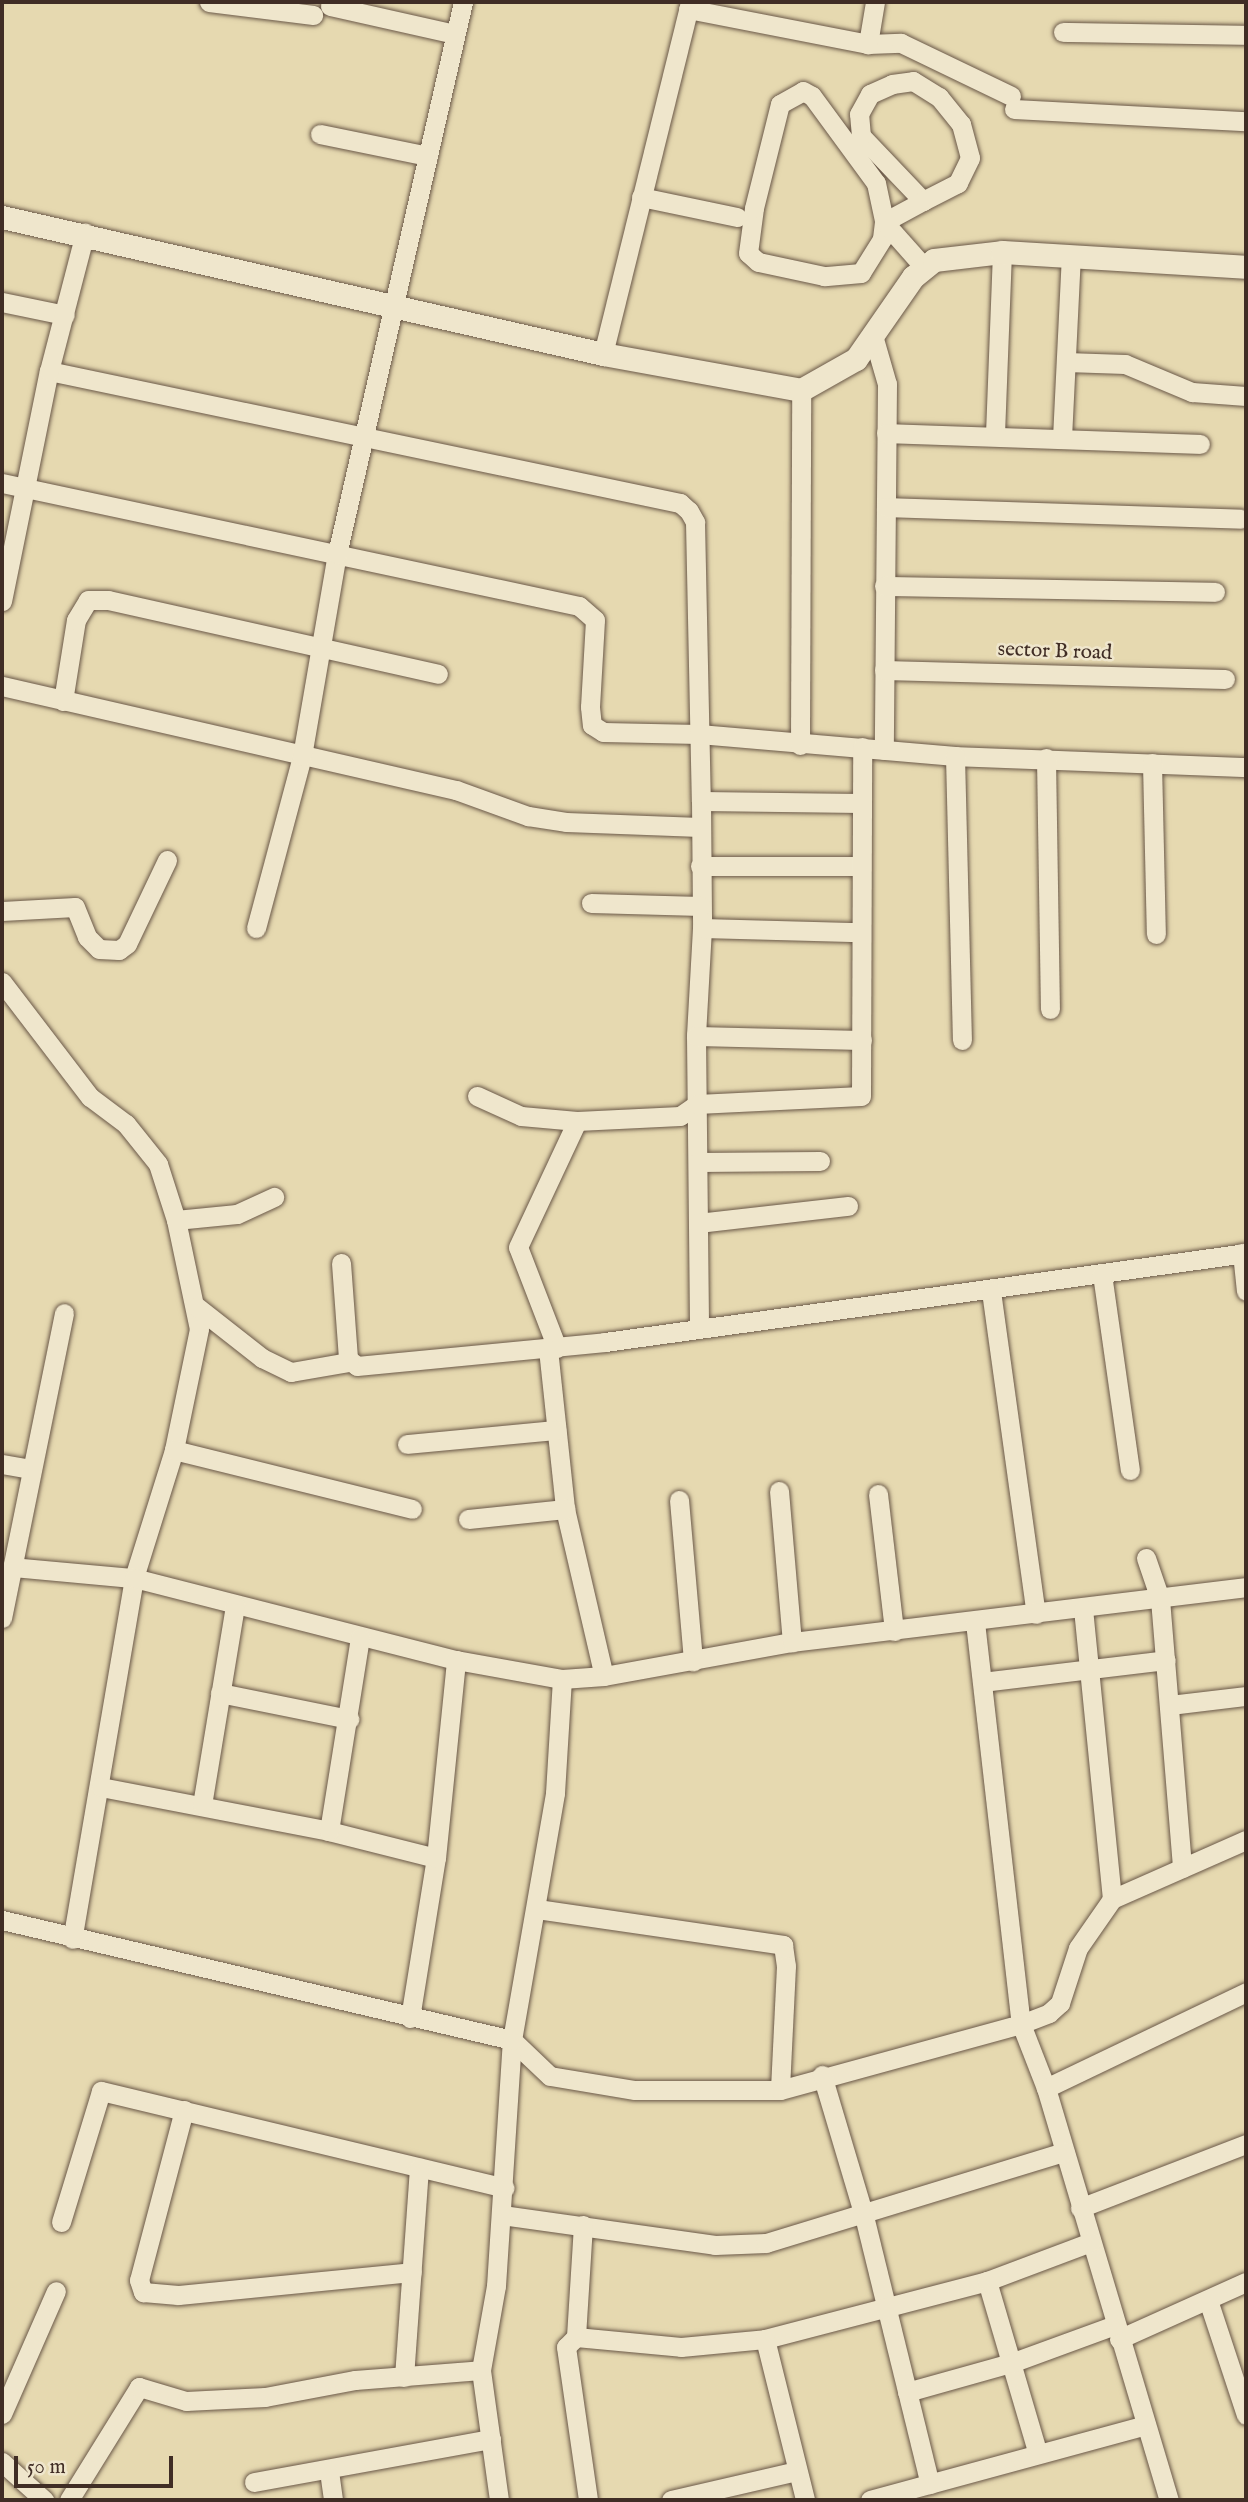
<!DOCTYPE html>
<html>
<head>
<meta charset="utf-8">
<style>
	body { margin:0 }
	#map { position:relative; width:1248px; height:2502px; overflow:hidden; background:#e6d9b0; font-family:"IM FELL English",serif }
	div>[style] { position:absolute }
	.roads { filter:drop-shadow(0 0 2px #6a5848) drop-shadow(0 0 2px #6a5848) }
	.minor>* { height:19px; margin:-9.5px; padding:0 9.5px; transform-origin:9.5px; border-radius:9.5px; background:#efe6cc }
	.tertiary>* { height:23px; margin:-11.5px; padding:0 11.5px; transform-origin:11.5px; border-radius:11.5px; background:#efe6cc }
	span { translate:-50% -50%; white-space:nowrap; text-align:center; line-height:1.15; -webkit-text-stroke:5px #efe6cc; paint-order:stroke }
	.street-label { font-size:21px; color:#402d25 }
	.frame { position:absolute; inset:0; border:4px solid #402d25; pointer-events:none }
	.scale { position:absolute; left:14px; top:2456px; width:159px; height:32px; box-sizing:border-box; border:4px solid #402d25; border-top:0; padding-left:9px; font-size:21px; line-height:24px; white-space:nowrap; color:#402d25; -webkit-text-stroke:5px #efe6cc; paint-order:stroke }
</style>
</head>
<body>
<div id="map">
	<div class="roads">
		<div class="minor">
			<div style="left:209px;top:2px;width:105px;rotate:7.1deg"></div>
			<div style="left:875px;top:2px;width:43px;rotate:99.5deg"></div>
			<div style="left:868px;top:44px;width:33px;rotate:-2deg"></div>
			<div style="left:901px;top:43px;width:122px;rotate:25.7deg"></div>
			<div style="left:330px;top:6px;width:128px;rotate:12.6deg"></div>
			<div style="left:688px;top:9px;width:183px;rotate:11deg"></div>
			<div style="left:1063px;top:32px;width:183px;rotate:0.9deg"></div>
			<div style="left:803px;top:91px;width:10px;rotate:29deg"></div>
			<div style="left:812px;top:96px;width:108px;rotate:53.7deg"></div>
			<div style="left:876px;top:183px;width:40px;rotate:78deg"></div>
			<div style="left:884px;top:222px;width:17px;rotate:97deg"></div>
			<div style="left:882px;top:239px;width:40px;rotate:122deg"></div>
			<div style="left:861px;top:273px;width:37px;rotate:175deg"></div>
			<div style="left:824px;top:276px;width:67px;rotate:-168deg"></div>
			<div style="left:758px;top:262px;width:13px;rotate:-138deg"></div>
			<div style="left:748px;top:253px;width:45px;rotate:-82.4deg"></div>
			<div style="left:754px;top:208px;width:107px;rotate:-76deg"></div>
			<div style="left:780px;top:104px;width:26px;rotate:-29deg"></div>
			<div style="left:1014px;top:109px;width:232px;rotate:3deg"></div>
			<div style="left:320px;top:134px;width:110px;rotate:11.5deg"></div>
			<div style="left:641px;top:197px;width:98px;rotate:11.8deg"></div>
			<div style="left:923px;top:201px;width:90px;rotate:-133.6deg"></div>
			<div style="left:861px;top:136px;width:22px;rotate:-95deg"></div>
			<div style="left:859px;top:114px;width:23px;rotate:-61deg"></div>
			<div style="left:870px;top:94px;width:24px;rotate:-24deg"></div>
			<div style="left:892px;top:84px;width:21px;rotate:-8deg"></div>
			<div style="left:913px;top:81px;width:31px;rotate:32deg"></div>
			<div style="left:939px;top:97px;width:35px;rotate:51deg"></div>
			<div style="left:961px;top:124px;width:35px;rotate:75deg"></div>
			<div style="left:970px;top:158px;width:28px;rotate:116deg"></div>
			<div style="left:958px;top:183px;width:39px;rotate:153deg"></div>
			<div style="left:923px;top:201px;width:44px;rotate:151.7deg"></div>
			<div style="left:884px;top:222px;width:60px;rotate:48.4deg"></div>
			<div style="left:2px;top:302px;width:64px;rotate:11.7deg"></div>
			<div style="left:874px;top:339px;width:47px;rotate:73.9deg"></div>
			<div style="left:887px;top:384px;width:366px;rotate:90.5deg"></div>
			<div style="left:603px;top:354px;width:363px;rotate:-76.1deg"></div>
			<div style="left:1066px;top:362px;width:59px;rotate:1.9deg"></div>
			<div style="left:1125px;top:364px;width:73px;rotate:22.7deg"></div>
			<div style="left:1192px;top:392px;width:54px;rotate:4.2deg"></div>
			<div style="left:49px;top:371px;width:645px;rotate:11.82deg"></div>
			<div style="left:680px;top:503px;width:12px;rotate:42deg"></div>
			<div style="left:689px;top:511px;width:13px;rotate:61deg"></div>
			<div style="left:695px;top:522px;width:279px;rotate:88.8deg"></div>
			<div style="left:701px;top:801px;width:127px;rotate:89.5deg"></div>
			<div style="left:702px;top:928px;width:108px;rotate:93.2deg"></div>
			<div style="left:696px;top:1036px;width:290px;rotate:89.4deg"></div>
			<div style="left:886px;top:433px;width:314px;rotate:2deg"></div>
			<div style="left:995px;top:434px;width:182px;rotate:-87.8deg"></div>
			<div style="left:1062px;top:438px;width:181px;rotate:-87.2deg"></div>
			<div style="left:2px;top:483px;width:590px;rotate:12.03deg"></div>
			<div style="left:579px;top:606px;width:21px;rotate:41deg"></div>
			<div style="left:595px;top:620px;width:87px;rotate:93.3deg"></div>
			<div style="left:590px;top:707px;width:18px;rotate:84deg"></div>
			<div style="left:592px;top:725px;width:13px;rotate:32deg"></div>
			<div style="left:603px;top:732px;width:96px;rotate:1.2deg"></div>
			<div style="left:699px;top:734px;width:257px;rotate:4.9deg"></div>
			<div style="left:955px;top:756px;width:291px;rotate:2.2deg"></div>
			<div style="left:886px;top:507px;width:355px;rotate:1.9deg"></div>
			<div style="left:884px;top:586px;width:331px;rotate:1deg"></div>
			<div style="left:2px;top:601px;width:235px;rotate:-78.5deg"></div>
			<div style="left:49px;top:371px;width:143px;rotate:-75.4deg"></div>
			<div style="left:884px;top:670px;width:341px;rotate:1.5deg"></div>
			<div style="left:2px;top:686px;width:466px;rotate:12.9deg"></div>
			<div style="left:456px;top:790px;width:77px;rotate:19.9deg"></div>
			<div style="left:528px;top:816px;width:38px;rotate:9deg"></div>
			<div style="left:566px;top:822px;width:134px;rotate:2.1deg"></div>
			<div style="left:63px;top:701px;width:82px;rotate:-80.9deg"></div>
			<div style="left:76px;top:620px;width:23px;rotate:-59deg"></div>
			<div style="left:88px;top:600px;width:20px"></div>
			<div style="left:108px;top:600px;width:338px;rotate:12.6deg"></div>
			<div style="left:800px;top:745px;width:355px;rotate:-89.8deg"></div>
			<div style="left:955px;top:756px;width:284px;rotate:88.6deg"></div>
			<div style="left:1046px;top:758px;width:251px;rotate:89.1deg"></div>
			<div style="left:1152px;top:763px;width:171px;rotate:88.7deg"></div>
			<div style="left:701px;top:801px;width:159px;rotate:0.7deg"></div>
			<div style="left:700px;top:866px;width:160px"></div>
			<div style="left:591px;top:903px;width:110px;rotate:1.6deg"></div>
			<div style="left:2px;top:911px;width:73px;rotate:-3.1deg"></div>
			<div style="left:75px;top:907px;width:32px;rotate:68deg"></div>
			<div style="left:87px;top:937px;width:17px;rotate:45deg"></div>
			<div style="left:99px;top:949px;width:20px;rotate:3deg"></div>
			<div style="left:119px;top:950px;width:10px;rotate:-37deg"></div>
			<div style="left:127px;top:944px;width:93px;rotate:-64.5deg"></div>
			<div style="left:256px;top:928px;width:178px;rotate:-75deg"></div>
			<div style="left:302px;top:756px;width:205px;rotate:-80.2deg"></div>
			<div style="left:337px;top:554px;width:566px;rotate:-77.14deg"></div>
			<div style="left:702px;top:928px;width:158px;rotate:1.5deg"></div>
			<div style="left:2px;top:982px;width:145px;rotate:52.6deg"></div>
			<div style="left:90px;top:1097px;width:45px;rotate:36.9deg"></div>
			<div style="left:126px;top:1124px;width:51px;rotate:51.3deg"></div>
			<div style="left:158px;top:1164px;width:59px;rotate:72.2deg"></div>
			<div style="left:176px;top:1220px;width:111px;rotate:78.1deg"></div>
			<div style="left:199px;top:1329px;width:124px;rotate:101.7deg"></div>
			<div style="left:174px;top:1450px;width:134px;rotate:107.4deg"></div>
			<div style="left:134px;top:1578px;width:366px;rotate:99.7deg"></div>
			<div style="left:696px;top:1036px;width:166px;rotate:1.4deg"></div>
			<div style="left:477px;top:1096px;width:48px;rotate:24.4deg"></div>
			<div style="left:521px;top:1116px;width:56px;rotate:5.1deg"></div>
			<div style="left:577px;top:1121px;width:103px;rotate:-2.8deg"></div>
			<div style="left:680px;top:1116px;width:21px;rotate:-35deg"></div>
			<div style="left:697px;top:1104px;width:164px;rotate:-2.8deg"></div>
			<div style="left:861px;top:1096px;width:349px;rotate:-89.8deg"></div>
			<div style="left:698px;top:1162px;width:122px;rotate:-0.5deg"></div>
			<div style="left:176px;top:1220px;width:61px;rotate:-5.6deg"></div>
			<div style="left:237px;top:1214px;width:41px;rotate:-24.7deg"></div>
			<div style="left:698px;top:1223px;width:151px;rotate:-6.5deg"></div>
			<div style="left:1242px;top:1253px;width:38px;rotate:84deg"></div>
			<div style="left:341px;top:1263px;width:96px;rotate:85.8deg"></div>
			<div style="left:348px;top:1359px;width:11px;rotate:38deg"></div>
			<div style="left:357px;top:1366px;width:249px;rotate:-5.5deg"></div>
			<div style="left:605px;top:1342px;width:647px;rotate:-7.9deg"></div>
			<div style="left:1102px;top:1274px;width:198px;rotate:81.9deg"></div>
			<div style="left:991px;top:1291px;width:326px;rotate:82.1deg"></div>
			<div style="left:197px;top:1307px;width:83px;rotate:38.1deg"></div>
			<div style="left:262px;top:1358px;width:32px;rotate:26deg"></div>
			<div style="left:291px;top:1372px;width:59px;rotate:-9.8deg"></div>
			<div style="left:557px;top:1348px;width:108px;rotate:-111.1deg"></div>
			<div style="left:518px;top:1247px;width:139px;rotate:-64.9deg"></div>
			<div style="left:548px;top:1349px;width:161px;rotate:83.9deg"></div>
			<div style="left:565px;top:1509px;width:171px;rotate:76.9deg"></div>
			<div style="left:407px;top:1444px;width:150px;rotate:-5.4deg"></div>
			<div style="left:174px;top:1450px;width:245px;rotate:13.9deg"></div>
			<div style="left:2px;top:1464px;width:29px;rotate:10deg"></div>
			<div style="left:779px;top:1491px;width:152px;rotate:85.1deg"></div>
			<div style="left:878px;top:1494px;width:138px;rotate:83.3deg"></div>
			<div style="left:679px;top:1500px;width:162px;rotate:85deg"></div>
			<div style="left:468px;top:1519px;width:98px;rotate:-5.9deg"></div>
			<div style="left:1146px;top:1558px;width:43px;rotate:71.1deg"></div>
			<div style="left:1160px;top:1599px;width:270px;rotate:85.3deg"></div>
			<div style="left:12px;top:1567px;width:122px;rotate:5.2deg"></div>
			<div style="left:134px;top:1578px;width:332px;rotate:14.3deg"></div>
			<div style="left:456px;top:1660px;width:108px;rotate:10.2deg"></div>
			<div style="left:562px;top:1679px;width:42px;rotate:-4.1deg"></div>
			<div style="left:604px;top:1676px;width:191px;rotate:-10.3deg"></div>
			<div style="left:792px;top:1642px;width:457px;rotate:-6.9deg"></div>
			<div style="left:2px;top:1618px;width:311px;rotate:-78.5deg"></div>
			<div style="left:975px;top:1622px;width:405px;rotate:83.5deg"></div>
			<div style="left:1021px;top:2024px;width:69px;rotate:68.7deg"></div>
			<div style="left:1046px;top:2088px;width:430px;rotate:73.4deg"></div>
			<div style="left:982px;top:1682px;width:185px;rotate:-6.8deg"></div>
			<div style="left:220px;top:1693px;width:132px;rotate:11.4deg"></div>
			<div style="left:1170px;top:1705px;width:77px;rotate:-6.8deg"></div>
			<div style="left:101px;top:1787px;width:232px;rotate:10.9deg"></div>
			<div style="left:329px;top:1831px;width:110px;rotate:14.2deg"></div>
			<div style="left:202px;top:1805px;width:203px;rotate:-80.6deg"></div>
			<div style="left:329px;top:1831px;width:196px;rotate:-80.9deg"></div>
			<div style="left:1112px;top:1899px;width:146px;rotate:-23.8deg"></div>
			<div style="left:537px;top:1909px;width:249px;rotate:8.3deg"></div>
			<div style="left:783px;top:1945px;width:21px;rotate:82deg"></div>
			<div style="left:786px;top:1966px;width:124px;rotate:92.8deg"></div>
			<div style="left:2px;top:1920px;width:524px;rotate:13.24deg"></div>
			<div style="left:512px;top:2040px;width:52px;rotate:43.5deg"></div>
			<div style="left:550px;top:2076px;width:86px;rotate:9.4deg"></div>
			<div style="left:635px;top:2090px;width:145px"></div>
			<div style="left:780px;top:2090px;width:250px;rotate:-15.3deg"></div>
			<div style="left:1021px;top:2024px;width:30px;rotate:-21deg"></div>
			<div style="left:1049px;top:2013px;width:15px;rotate:-42deg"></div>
			<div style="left:1060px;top:2003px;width:58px;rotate:-71.9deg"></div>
			<div style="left:1078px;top:1948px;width:60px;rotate:-55.2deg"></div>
			<div style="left:1112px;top:1899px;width:291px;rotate:-95.7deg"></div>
			<div style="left:410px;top:2018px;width:162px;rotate:-80.8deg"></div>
			<div style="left:436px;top:1858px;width:199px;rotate:-84.2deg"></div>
			<div style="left:822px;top:2075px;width:147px;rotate:73.4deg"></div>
			<div style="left:864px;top:2216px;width:276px;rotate:76.2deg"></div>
			<div style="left:1046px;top:2088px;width:222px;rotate:-25.6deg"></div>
			<div style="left:184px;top:2110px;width:176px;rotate:104.8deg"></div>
			<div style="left:139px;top:2280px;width:13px;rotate:72deg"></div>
			<div style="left:143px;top:2292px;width:35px;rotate:5deg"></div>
			<div style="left:178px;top:2295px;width:235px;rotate:-5.6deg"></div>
			<div style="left:1080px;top:2208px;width:178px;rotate:-21.1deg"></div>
			<div style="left:502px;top:2215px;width:215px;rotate:8deg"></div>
			<div style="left:715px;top:2245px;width:51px;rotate:-2.2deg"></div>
			<div style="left:766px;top:2243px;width:312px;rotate:-17deg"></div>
			<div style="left:61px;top:2222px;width:137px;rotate:-73deg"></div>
			<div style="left:101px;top:2091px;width:415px;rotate:13.5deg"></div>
			<div style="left:583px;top:2225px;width:112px;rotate:93.6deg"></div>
			<div style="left:576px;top:2337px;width:14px;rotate:135deg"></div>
			<div style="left:566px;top:2347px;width:155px;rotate:81.8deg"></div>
			<div style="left:987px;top:2281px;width:180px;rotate:73.6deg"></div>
			<div style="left:1208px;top:2300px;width:121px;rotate:71.7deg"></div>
			<div style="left:576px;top:2337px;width:105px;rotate:5.4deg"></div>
			<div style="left:681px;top:2347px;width:84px;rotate:-5.4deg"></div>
			<div style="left:765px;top:2339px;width:229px;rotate:-14.6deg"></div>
			<div style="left:987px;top:2281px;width:111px;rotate:-20.6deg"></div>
			<div style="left:765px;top:2339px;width:166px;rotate:76deg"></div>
			<div style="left:1119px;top:2339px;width:139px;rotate:-24.2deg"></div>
			<div style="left:404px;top:2377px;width:210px;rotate:-85.9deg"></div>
			<div style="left:907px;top:2392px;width:108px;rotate:-15.6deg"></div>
			<div style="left:1011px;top:2363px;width:111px;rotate:-20.1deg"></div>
			<div style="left:2px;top:2414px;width:134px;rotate:-66.3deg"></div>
			<div style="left:2px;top:2462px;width:57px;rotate:42.1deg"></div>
			<div style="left:329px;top:2471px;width:29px;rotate:82deg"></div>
			<div style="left:254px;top:2482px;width:241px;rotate:-10.3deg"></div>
			<div style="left:69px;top:2500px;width:133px;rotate:-58.2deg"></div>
			<div style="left:139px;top:2387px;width:49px;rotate:16.6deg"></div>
			<div style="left:186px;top:2401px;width:79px;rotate:-2.9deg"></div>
			<div style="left:265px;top:2397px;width:92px;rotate:-10.7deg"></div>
			<div style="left:355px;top:2380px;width:126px;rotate:-4.5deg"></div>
			<div style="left:499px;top:2500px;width:131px;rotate:-97.9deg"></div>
			<div style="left:481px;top:2370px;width:85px;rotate:-79.9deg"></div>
			<div style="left:496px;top:2286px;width:247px;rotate:-86.3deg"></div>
			<div style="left:512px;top:2040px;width:251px;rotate:-80.1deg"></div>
			<div style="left:555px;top:1793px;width:114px;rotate:-86.5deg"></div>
			<div style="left:671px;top:2500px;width:129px;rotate:-13deg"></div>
			<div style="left:870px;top:2500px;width:286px;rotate:-15.2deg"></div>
		</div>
		<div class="tertiary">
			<div style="left:2px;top:217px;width:616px;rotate:12.84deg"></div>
			<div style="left:603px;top:354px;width:201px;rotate:10.3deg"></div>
			<div style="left:801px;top:390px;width:63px;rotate:-29.4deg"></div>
			<div style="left:856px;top:359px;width:100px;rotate:-55.2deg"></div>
			<div style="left:913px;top:277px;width:27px;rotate:-39deg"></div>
			<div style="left:934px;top:260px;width:68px;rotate:-6.7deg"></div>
			<div style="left:1002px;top:252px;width:244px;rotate:3.5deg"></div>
		</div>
	</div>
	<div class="street-label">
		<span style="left:1055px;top:652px;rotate:2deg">sector B road</span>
	</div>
	<div class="frame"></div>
	<div class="scale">50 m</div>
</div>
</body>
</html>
